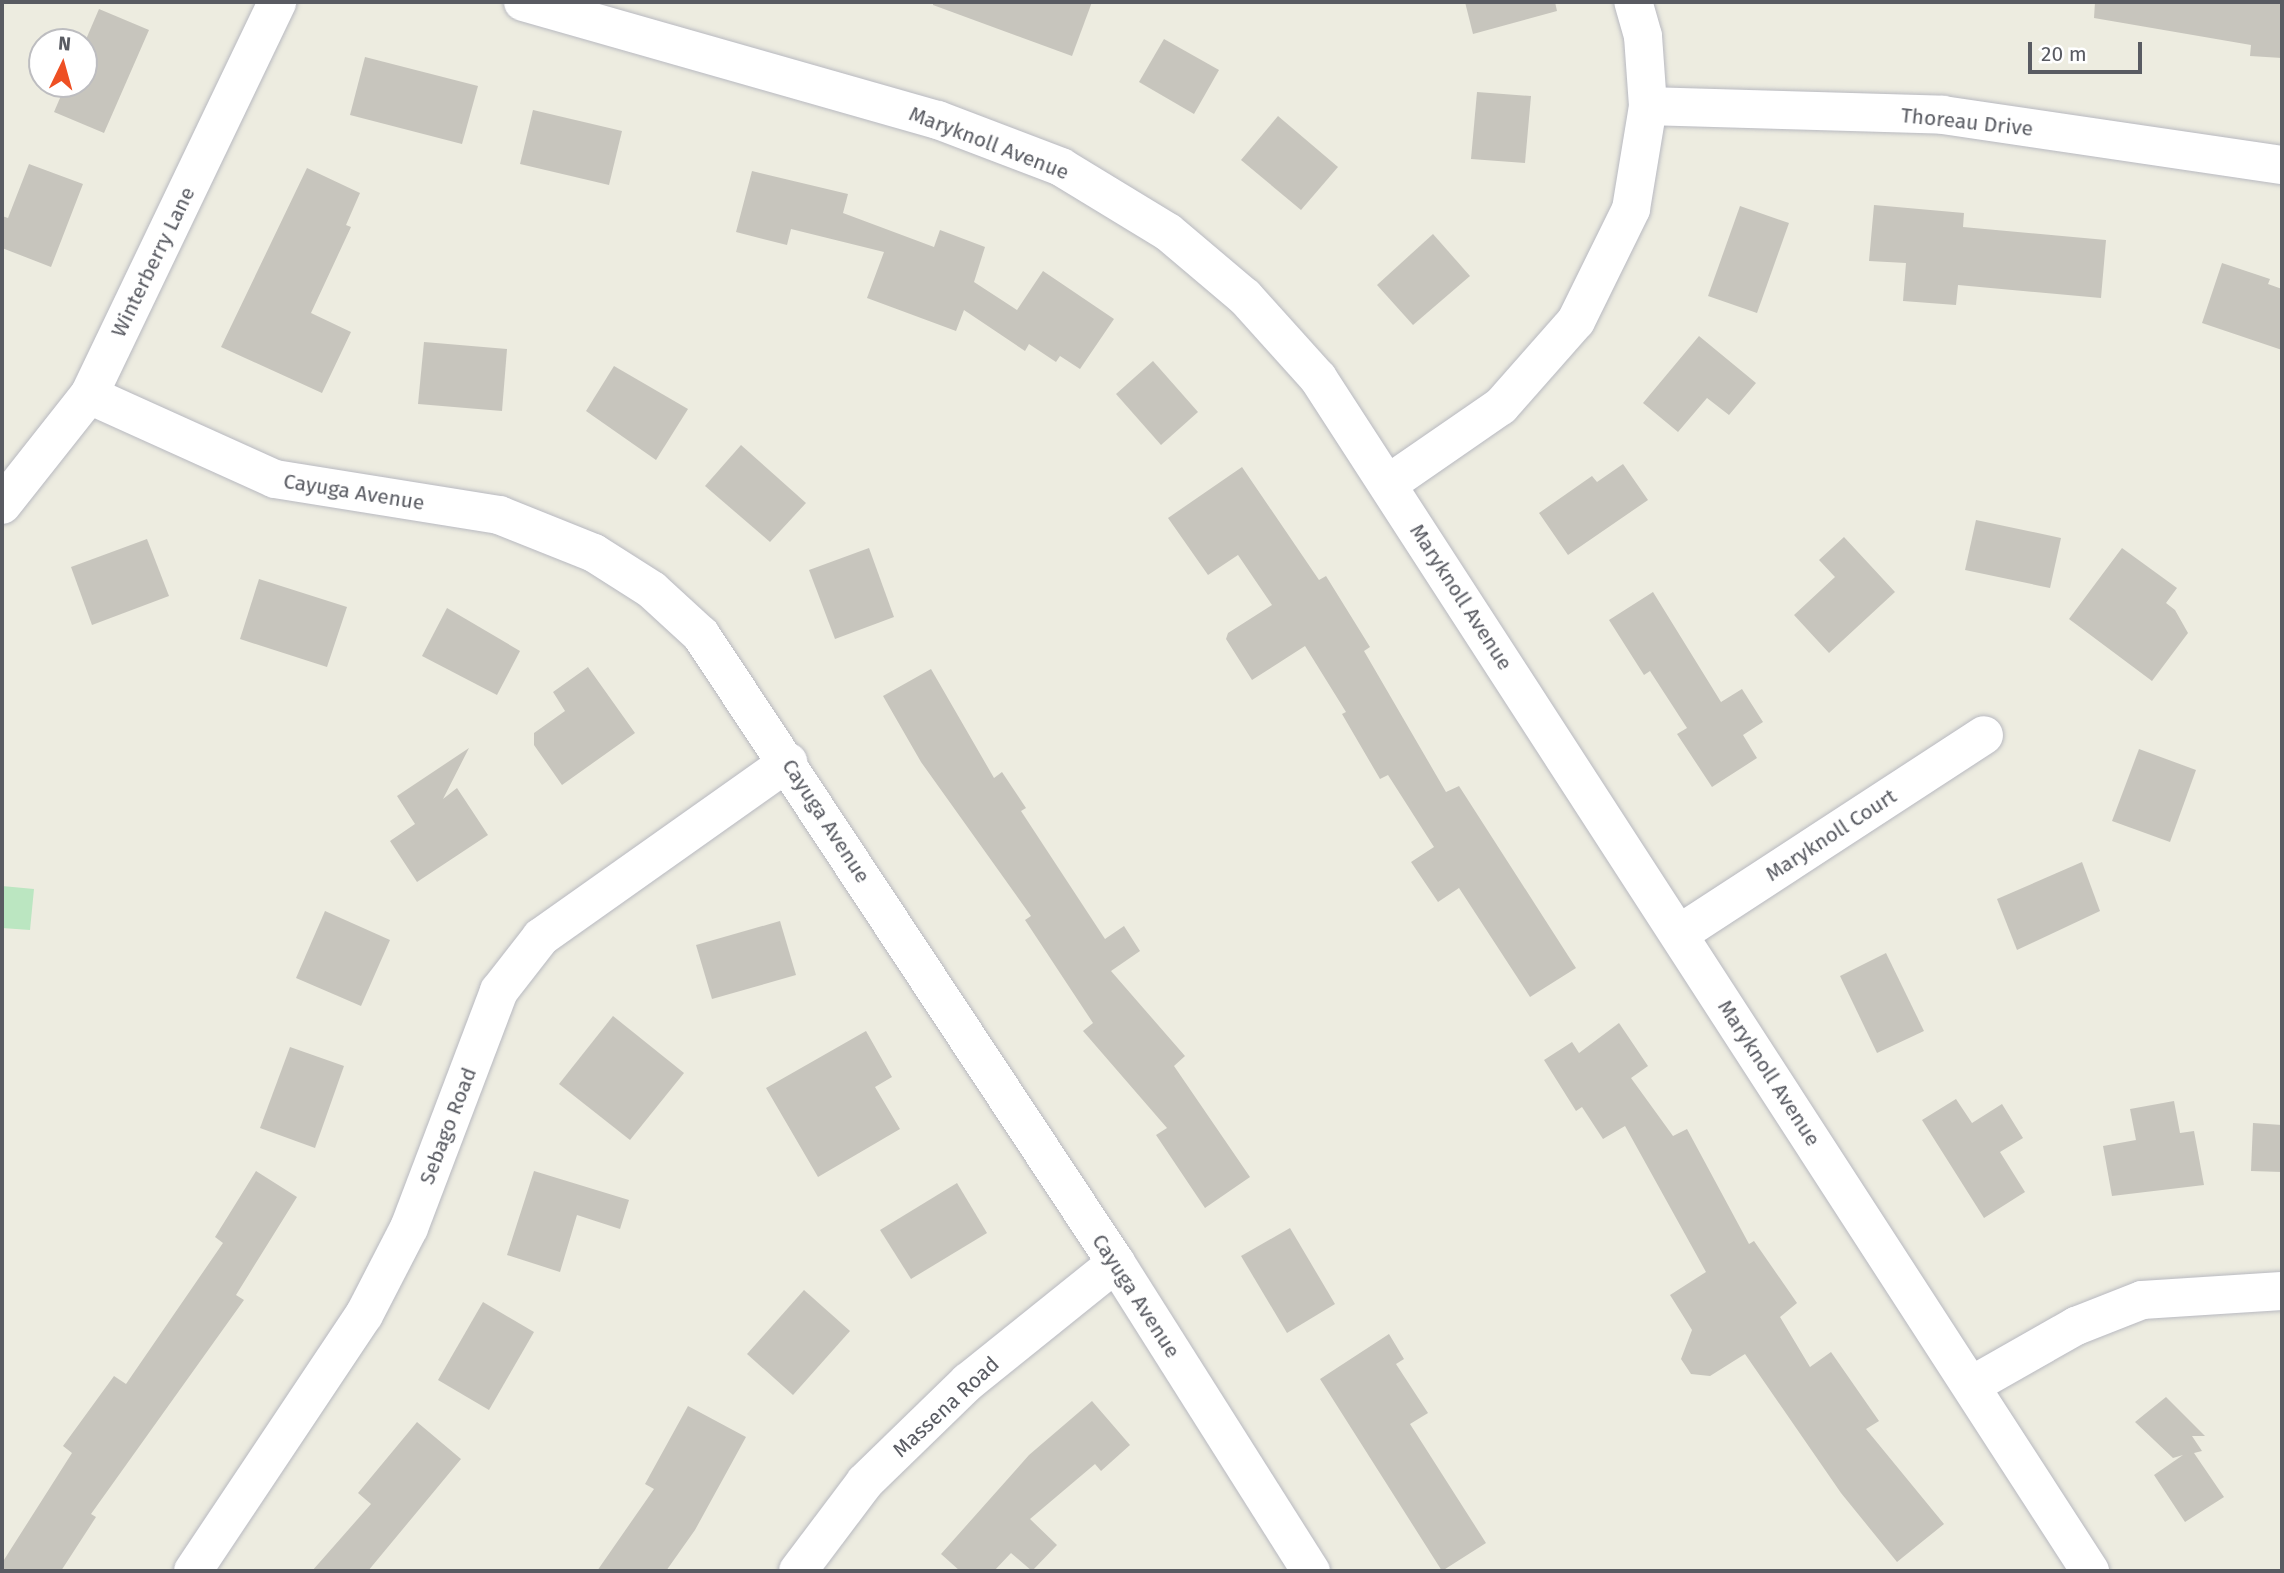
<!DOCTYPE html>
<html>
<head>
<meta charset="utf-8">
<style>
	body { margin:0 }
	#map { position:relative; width:2284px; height:1573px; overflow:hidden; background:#edece0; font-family:"Fira Sans",sans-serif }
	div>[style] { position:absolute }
	.green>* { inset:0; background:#bbe6c1 }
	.building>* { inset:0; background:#c7c5bd }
	.roads { filter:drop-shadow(0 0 2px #b8b9c0) drop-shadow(0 0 2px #b8b9c0) }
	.minor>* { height:38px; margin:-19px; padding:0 19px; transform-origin:19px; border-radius:19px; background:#fff }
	span { translate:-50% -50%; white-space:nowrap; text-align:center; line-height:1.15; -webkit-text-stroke:5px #fff; paint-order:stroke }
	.street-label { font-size:21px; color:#595b62 }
	.frame { position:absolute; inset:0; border:4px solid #595b62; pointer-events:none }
	.north { position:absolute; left:28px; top:28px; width:70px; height:70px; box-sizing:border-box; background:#fff; border:2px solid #bdbdc0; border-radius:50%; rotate:5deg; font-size:19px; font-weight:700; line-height:28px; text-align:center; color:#595b62 }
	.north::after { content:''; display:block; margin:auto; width:24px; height:32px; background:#ee5024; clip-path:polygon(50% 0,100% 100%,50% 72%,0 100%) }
	.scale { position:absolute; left:2028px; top:42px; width:114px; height:32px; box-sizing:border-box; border:4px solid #595b62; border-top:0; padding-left:9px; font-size:21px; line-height:24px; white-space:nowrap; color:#595b62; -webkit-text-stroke:5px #fff; paint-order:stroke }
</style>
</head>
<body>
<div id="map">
	<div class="green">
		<div style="clip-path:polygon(2px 886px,34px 889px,30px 930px,2px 928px)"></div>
	</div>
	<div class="building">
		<div style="clip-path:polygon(933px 2px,1092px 2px,1072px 56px,933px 5px)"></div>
		<div style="clip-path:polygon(1465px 2px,1555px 2px,1557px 11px,1473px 34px)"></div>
		<div style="clip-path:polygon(2095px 2px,2282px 2px,2282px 58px,2250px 56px,2251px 45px,2094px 18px)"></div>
		<div style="clip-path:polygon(99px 9px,149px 30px,104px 133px,54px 112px,66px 84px,84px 84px,84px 44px)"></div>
		<div style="clip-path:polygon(1164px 39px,1219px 70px,1194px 114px,1139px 82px)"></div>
		<div style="clip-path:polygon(365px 57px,478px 86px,462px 144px,350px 115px)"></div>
		<div style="clip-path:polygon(1477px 92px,1531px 96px,1525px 163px,1471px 159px)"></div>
		<div style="clip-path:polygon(533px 110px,622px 131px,609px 185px,520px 164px)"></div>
		<div style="clip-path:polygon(1278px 116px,1338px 167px,1301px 210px,1241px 160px)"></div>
		<div style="clip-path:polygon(29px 164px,83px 184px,51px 267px,2px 248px,2px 216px,8px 218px)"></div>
		<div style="clip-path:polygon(307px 168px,360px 193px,346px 225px,351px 227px,311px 313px,351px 332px,322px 393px,221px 347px)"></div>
		<div style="clip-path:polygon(752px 171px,848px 194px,843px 213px,934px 247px,940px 230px,985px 247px,974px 282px,1017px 310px,1043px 271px,1114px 319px,1080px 369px,1060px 356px,1056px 362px,1029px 344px,1025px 351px,964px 310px,956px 331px,867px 298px,884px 252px,791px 229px,787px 245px,736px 232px)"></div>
		<div style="clip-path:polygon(1874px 205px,1964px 213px,1963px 227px,2106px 240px,2101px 298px,1958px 285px,1956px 305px,1903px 301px,1906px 263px,1869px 261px)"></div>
		<div style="clip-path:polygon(1740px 206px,1789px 223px,1757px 313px,1708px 296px)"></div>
		<div style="clip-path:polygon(1433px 234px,1470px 276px,1413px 325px,1377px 285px)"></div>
		<div style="clip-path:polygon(2222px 263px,2270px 279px,2268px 284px,2282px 289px,2282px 350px,2202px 323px)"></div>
		<div style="clip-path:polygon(1699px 336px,1756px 383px,1729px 415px,1707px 398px,1678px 432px,1643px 403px)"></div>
		<div style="clip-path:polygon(424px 342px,507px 349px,502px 411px,418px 404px)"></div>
		<div style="clip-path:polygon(1153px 361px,1198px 412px,1161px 445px,1116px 394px)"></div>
		<div style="clip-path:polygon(614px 366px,688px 409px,656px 460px,586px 411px)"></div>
		<div style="clip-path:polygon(741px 445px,806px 503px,770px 542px,705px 486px)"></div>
		<div style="clip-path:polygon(1623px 464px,1648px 500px,1568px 555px,1539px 513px,1592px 476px,1597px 482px)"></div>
		<div style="clip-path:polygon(1242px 467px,1319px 580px,1326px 576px,1370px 647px,1364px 651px,1446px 792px,1459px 786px,1576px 968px,1530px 997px,1459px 888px,1438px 902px,1411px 862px,1434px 847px,1388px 775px,1380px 779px,1342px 714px,1346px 712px,1305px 646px,1252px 680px,1226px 639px,1228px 633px,1272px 605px,1238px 555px,1208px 575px,1168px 518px)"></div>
		<div style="clip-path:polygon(1976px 520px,2061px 538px,2050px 588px,1965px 570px)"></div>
		<div style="clip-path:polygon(1844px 537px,1895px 592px,1829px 653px,1794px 615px,1835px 577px,1819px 560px)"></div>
		<div style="clip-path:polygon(147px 539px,169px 596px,92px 625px,71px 567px)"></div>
		<div style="clip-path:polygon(869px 548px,894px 617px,835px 639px,809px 570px)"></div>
		<div style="clip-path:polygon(2122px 548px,2177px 588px,2166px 603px,2175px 610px,2188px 633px,2152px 681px,2069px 619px)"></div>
		<div style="clip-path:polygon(259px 579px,347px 607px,327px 667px,240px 639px)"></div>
		<div style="clip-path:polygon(1653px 592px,1721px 702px,1742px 689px,1763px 722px,1743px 735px,1757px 758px,1712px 787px,1677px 734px,1687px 728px,1650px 671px,1644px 675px,1609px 620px)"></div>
		<div style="clip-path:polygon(447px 608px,520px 651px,497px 695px,422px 656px)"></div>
		<div style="clip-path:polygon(588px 667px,635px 733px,562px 785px,534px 745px,534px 733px,565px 711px,553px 692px)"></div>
		<div style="clip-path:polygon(931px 669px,994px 778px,1002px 772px,1026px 808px,1021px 811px,1105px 939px,1124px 926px,1140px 951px,1111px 971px,1185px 1056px,1174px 1066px,1250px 1177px,1205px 1208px,1156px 1135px,1167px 1128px,1083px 1031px,1093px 1023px,1025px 920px,1031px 916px,921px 762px,883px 696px)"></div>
		<div style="clip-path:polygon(469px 748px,443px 799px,457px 788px,488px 835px,417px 882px,390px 841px,415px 824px,397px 796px)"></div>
		<div style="clip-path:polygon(2139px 749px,2196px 770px,2170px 842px,2112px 821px)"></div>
		<div style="clip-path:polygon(2082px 862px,2100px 911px,2017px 950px,1997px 899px)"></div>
		<div style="clip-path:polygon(325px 911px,390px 940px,361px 1006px,296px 978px)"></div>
		<div style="clip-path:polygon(780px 921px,796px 975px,712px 999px,696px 945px)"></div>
		<div style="clip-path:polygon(1886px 953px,1924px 1031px,1877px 1053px,1840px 976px)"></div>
		<div style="clip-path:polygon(613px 1016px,684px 1073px,630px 1140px,559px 1084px)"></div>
		<div style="clip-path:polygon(1619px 1023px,1648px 1066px,1631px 1078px,1673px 1136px,1687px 1129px,1749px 1244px,1754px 1241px,1797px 1303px,1780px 1317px,1810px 1367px,1831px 1352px,1879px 1421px,1866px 1429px,1944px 1524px,1897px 1562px,1841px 1493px,1745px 1354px,1710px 1376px,1691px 1374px,1681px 1359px,1692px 1330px,1670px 1295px,1706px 1272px,1625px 1126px,1603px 1139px,1582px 1107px,1576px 1111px,1544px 1060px,1572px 1042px,1579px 1053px)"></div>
		<div style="clip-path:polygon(866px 1031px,892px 1077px,875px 1087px,900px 1129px,818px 1177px,766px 1088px)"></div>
		<div style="clip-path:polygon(290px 1047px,344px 1066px,315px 1148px,260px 1128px)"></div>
		<div style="clip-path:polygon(1956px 1099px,1972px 1123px,2002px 1104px,2023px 1138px,2000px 1152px,2025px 1192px,1984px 1218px,1922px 1120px)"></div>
		<div style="clip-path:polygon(2174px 1101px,2180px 1133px,2194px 1131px,2204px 1185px,2112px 1196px,2103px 1146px,2136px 1140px,2130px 1109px)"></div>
		<div style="clip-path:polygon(2253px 1123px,2282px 1125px,2282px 1172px,2251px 1171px)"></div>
		<div style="clip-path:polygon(256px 1171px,297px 1197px,236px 1295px,244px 1300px,91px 1514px,96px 1517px,61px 1571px,2px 1571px,2px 1563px,72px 1453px,63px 1446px,114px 1376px,126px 1384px,223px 1243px,215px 1237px)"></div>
		<div style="clip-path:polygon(534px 1171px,629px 1200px,620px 1229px,577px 1215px,560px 1272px,507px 1255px)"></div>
		<div style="clip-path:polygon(957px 1183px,987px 1233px,911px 1279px,880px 1230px)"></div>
		<div style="clip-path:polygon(1290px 1228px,1335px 1304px,1287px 1333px,1241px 1256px)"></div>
		<div style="clip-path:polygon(804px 1290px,850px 1331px,793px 1395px,747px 1354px)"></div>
		<div style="clip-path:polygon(483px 1302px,534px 1332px,489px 1410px,438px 1380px)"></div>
		<div style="clip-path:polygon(1389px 1334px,1404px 1359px,1396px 1364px,1428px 1413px,1410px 1424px,1486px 1543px,1442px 1571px,1320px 1379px)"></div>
		<div style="clip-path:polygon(2166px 1397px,2205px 1436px,2192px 1436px,2202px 1451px,2194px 1453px,2224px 1497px,2185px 1522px,2154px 1475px,2183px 1455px,2173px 1458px,2135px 1422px)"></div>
		<div style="clip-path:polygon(1092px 1401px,1130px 1445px,1101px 1471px,1095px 1464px,1030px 1519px,1057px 1545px,1032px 1571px,1011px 1553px,994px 1571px,960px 1571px,941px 1554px,1029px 1455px)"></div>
		<div style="clip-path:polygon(688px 1406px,746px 1437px,695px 1530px,666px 1571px,597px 1571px,654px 1489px,645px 1484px)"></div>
		<div style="clip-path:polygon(417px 1422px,461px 1459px,368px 1571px,312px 1571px,371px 1504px,358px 1493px)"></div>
	</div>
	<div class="roads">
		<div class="minor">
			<div style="left:523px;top:2px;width:431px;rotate:15.9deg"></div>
			<div style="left:938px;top:120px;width:132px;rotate:20.9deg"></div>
			<div style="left:1061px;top:167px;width:125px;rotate:31.3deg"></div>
			<div style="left:1168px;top:232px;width:101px;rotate:40.2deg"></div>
			<div style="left:1245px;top:297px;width:109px;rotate:48deg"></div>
			<div style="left:1318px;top:378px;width:1421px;rotate:57.09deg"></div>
			<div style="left:1648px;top:106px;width:295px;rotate:1.7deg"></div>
			<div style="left:1943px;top:115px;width:343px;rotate:8.4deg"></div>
			<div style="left:89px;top:395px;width:204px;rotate:24.3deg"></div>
			<div style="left:275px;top:479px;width:227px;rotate:9.1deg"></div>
			<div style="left:499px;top:515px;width:102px;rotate:21.8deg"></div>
			<div style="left:594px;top:553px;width:69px;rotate:32.5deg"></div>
			<div style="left:652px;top:590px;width:67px;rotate:42.6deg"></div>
			<div style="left:701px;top:635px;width:753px;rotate:56.54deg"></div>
			<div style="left:1116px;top:1263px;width:365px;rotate:57.7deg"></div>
			<div style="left:1388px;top:484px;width:137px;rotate:-34.6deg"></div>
			<div style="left:1501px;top:406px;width:113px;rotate:-48.6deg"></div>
			<div style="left:1576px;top:321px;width:125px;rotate:-63.8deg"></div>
			<div style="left:1631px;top:209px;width:104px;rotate:-80.6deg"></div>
			<div style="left:1648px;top:106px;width:70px;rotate:-94.1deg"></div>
			<div style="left:1643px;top:36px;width:35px;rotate:-106deg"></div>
			<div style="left:2px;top:505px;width:140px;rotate:-51.7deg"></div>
			<div style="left:89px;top:395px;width:436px;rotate:-64.4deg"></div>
			<div style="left:1679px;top:934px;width:364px;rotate:-33.1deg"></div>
			<div style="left:1972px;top:1385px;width:120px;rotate:-29.6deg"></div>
			<div style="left:2076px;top:1326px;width:71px;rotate:-21.5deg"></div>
			<div style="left:2142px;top:1300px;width:140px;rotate:-3.7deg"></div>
			<div style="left:193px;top:1571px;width:308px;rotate:-56.3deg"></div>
			<div style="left:364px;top:1315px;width:98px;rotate:-62.7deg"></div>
			<div style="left:409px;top:1228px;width:254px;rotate:-69.2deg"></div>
			<div style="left:499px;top:991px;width:68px;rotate:-52.1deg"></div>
			<div style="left:541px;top:937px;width:303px;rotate:-35.3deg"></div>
			<div style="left:798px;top:1571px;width:111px;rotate:-53deg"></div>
			<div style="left:865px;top:1482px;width:144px;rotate:-44.2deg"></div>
			<div style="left:968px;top:1382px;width:190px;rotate:-38.8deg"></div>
		</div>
	</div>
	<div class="street-label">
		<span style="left:1967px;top:122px;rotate:6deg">Thoreau Drive</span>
		<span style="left:989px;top:143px;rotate:21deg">Maryknoll Avenue</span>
		<span style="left:153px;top:262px;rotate:-64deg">Winterberry Lane</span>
		<span style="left:354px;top:492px;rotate:9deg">Cayuga Avenue</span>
		<span style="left:1461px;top:597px;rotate:57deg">Maryknoll Avenue</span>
		<span style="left:826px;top:821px;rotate:57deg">Cayuga Avenue</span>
		<span style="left:1831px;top:835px;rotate:-33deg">Maryknoll Court</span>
		<span style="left:1769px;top:1073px;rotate:57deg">Maryknoll Avenue</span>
		<span style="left:448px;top:1126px;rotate:-69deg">Sebago Road</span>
		<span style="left:1136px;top:1296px;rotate:57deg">Cayuga Avenue</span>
		<span style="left:946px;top:1407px;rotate:-43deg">Massena Road</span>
	</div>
	<div class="frame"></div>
	<div class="north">N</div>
	<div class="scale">20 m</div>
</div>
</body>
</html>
